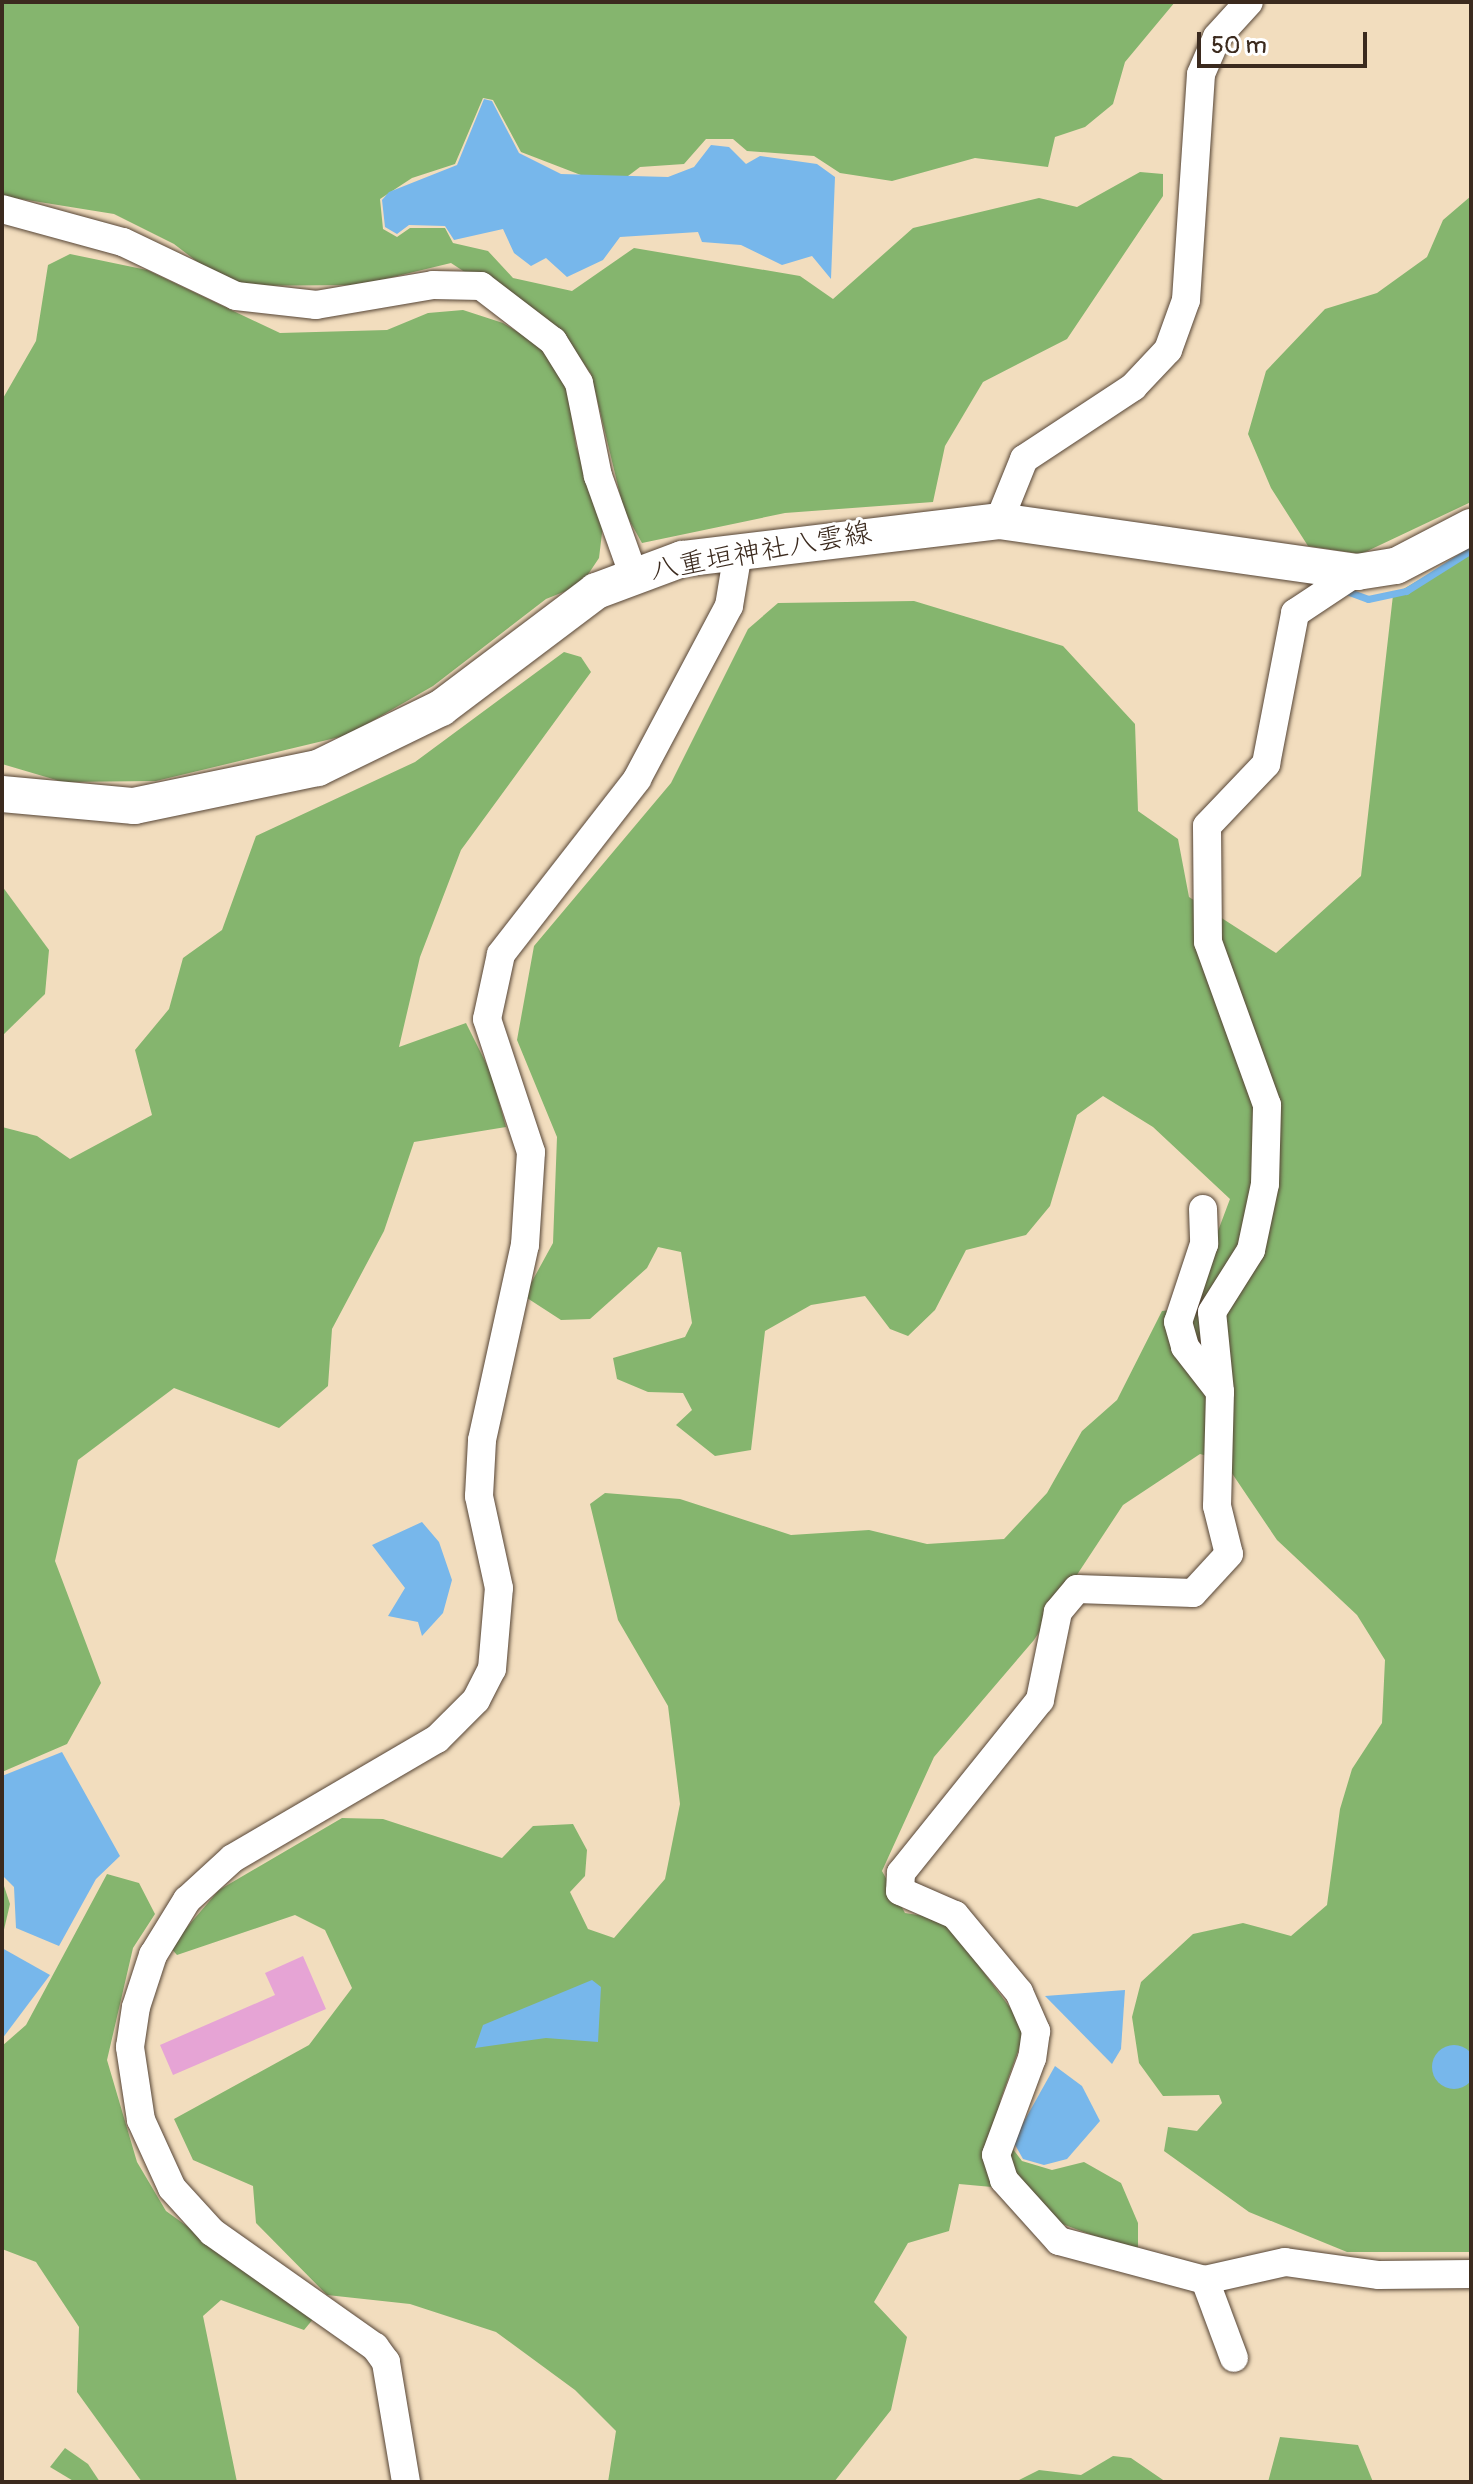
<!DOCTYPE html>
<html>
<head>
<meta charset="utf-8">
<style>
	body { margin:0 }
	#map { position:relative; width:1473px; height:2484px; overflow:hidden; background:#f2ddbe; font-family:Pangolin,"Klee One",sans-serif }
	div>[style] { position:absolute }
	.forest>* { inset:0; background:#85b56e }
	.water>* { inset:0; background:#77b7eb }
	.round { border-radius:50% }
	.stream>* { height:7px; margin:-3.5px; padding:0 3.5px; transform-origin:3.5px; border-radius:3.5px; background:#77b7eb }
	.building>* { inset:0; background:#e6a4d5 }
	.roads { filter:drop-shadow(0 0 2px #564536) drop-shadow(0 0 2px #564536) }
	.minor>* { height:28px; margin:-14px; padding:0 14px; transform-origin:14px; border-radius:14px; background:#fff }
	.major>* { height:36px; margin:-18px; padding:0 18px; transform-origin:18px; border-radius:18px; background:#fff }
	span { translate:-50% -50%; white-space:nowrap; text-align:center; line-height:1.15; -webkit-text-stroke:6px #fff; paint-order:stroke }
	.street-label { font-size:28px; color:#3b2a1e }
	.frame { position:absolute; inset:0; border:4px solid #3b2a1e; pointer-events:none }
	.scale { position:absolute; left:1197px; top:32px; width:170px; height:36px; box-sizing:border-box; border:4px solid #3b2a1e; border-top:0; padding-left:10px; font-size:24px; line-height:28px; white-space:nowrap; color:#3b2a1e; -webkit-text-stroke:6px #fff; paint-order:stroke }
</style>
</head>
<body>
<div id="map">
	<div class="forest">
		<div style="clip-path:polygon(2px 2px,1175px 2px,1125px 62px,1113px 104px,1085px 127px,1055px 137px,1048px 167px,975px 158px,892px 181px,840px 173px,814px 156px,747px 151px,733px 139px,706px 139px,684px 164px,640px 167px,624px 179px,586px 177px,521px 152px,493px 100px,483px 98px,455px 164px,412px 178px,380px 199px,383px 229px,397px 237px,410px 228px,445px 228px,453px 243px,488px 251px,513px 278px,572px 291px,634px 248px,800px 276px,833px 299px,913px 228px,1039px 198px,1077px 207px,1140px 172px,1163px 174px,1163px 196px,1067px 339px,983px 382px,945px 446px,933px 502px,785px 513px,642px 543px,624px 511px,591px 374px,567px 339px,451px 263px,360px 285px,229px 286px,174px 244px,114px 214px,2px 196px)"></div>
		<div style="clip-path:polygon(1471px 196px,1471px 502px,1361px 554px,1308px 546px,1271px 488px,1248px 434px,1266px 371px,1325px 309px,1377px 293px,1427px 257px,1443px 220px)"></div>
		<div style="clip-path:polygon(70px 254px,147px 270px,280px 333px,387px 330px,428px 313px,463px 310px,503px 323px,542px 347px,567px 388px,576px 446px,603px 525px,599px 558px,581px 585px,546px 599px,433px 686px,348px 735px,156px 781px,63px 782px,2px 764px,2px 400px,36px 341px,48px 265px)"></div>
		<div style="clip-path:polygon(1471px 550px,1471px 2252px,1347px 2252px,1249px 2212px,1164px 2151px,1168px 2127px,1197px 2131px,1222px 2103px,1219px 2095px,1163px 2096px,1139px 2063px,1132px 2017px,1141px 1982px,1193px 1934px,1243px 1923px,1291px 1936px,1327px 1905px,1340px 1809px,1352px 1769px,1382px 1723px,1385px 1660px,1357px 1615px,1277px 1540px,1223px 1460px,1200px 1454px,1123px 1505px,1034px 1640px,934px 1757px,882px 1871px,905px 1913px,944px 1919px,1026px 2029px,1000px 2101px,1009px 2144px,1022px 2161px,1052px 2170px,1084px 2162px,1121px 2183px,1138px 2223px,1138px 2252px,1046px 2218px,1003px 2188px,959px 2184px,949px 2231px,908px 2243px,874px 2302px,907px 2337px,891px 2410px,834px 2482px,608px 2482px,616px 2431px,575px 2390px,496px 2332px,410px 2304px,327px 2295px,256px 2223px,253px 2186px,193px 2160px,174px 2119px,309px 2045px,352px 1988px,325px 1930px,295px 1915px,177px 1955px,170px 1947px,219px 1890px,342px 1818px,383px 1819px,502px 1858px,533px 1826px,573px 1824px,587px 1850px,585px 1876px,570px 1892px,588px 1929px,614px 1938px,665px 1879px,680px 1804px,668px 1706px,618px 1620px,590px 1504px,605px 1493px,680px 1499px,791px 1535px,869px 1530px,927px 1544px,1004px 1539px,1047px 1493px,1082px 1431px,1117px 1400px,1162px 1311px,1189px 1308px,1230px 1199px,1153px 1127px,1103px 1096px,1077px 1115px,1050px 1206px,1026px 1235px,966px 1250px,935px 1310px,908px 1336px,890px 1329px,865px 1296px,811px 1305px,765px 1331px,751px 1450px,715px 1456px,676px 1425px,692px 1410px,683px 1393px,648px 1392px,617px 1379px,613px 1358px,685px 1337px,692px 1323px,681px 1252px,658px 1247px,647px 1268px,590px 1319px,561px 1320px,524px 1296px,553px 1243px,557px 1137px,517px 1040px,534px 946px,671px 783px,748px 629px,778px 603px,914px 601px,1063px 646px,1135px 724px,1138px 811px,1178px 839px,1189px 897px,1276px 953px,1361px 876px,1393px 595px)"></div>
		<div style="clip-path:polygon(564px 652px,581px 657px,591px 672px,461px 850px,420px 957px,399px 1047px,466px 1023px,491px 1073px,506px 1127px,414px 1142px,384px 1231px,332px 1329px,328px 1386px,279px 1428px,174px 1388px,78px 1460px,55px 1561px,101px 1683px,67px 1744px,2px 1772px,2px 1127px,37px 1136px,70px 1159px,152px 1115px,135px 1050px,169px 1009px,183px 958px,222px 930px,256px 836px,415px 762px)"></div>
		<div style="clip-path:polygon(2px 886px,49px 950px,45px 994px,2px 1036px)"></div>
		<div style="clip-path:polygon(107px 1874px,139px 1883px,155px 1914px,133px 1948px,107px 2060px,137px 2162px,166px 2211px,314px 2318px,304px 2330px,221px 2300px,203px 2316px,237px 2482px,142px 2482px,77px 2392px,79px 2327px,36px 2262px,2px 2249px,2px 2046px,26px 2025px)"></div>
		<div style="clip-path:polygon(2px 1880px,10px 1904px,2px 1938px)"></div>
		<div style="clip-path:polygon(1280px 2437px,1358px 2445px,1373px 2482px,1268px 2482px)"></div>
		<div style="clip-path:polygon(65px 2448px,88px 2464px,100px 2482px,75px 2482px,50px 2467px)"></div>
		<div style="clip-path:polygon(1113px 2456px,1131px 2458px,1166px 2482px,1015px 2482px,1039px 2470px,1081px 2475px)"></div>
	</div>
	<div class="water">
		<div style="clip-path:polygon(484px 99px,492px 101px,519px 153px,561px 174px,668px 177px,694px 167px,711px 145px,729px 147px,746px 164px,760px 156px,817px 164px,835px 177px,831px 279px,812px 256px,782px 265px,741px 245px,702px 242px,698px 232px,620px 237px,603px 260px,567px 277px,546px 258px,531px 266px,514px 253px,503px 229px,454px 240px,445px 226px,409px 225px,397px 234px,385px 227px,382px 200px,389px 192px,457px 165px)"></div>
		<div style="clip-path:polygon(422px 1522px,439px 1542px,452px 1580px,443px 1613px,422px 1636px,418px 1622px,388px 1616px,405px 1588px,372px 1545px)"></div>
		<div style="clip-path:polygon(62px 1752px,120px 1856px,96px 1879px,59px 1946px,16px 1928px,14px 1887px,2px 1875px,2px 1776px)"></div>
		<div style="clip-path:polygon(2px 1948px,50px 1975px,2px 2039px)"></div>
		<div style="clip-path:polygon(592px 1980px,601px 1987px,598px 2042px,546px 2038px,475px 2048px,483px 2025px)"></div>
		<div style="clip-path:polygon(1125px 1990px,1121px 2049px,1112px 2064px,1045px 1996px)"></div>
		<div class="round" style="left:1432px;top:2045px;width:44px;height:44px"></div>
		<div style="clip-path:polygon(1055px 2066px,1082px 2086px,1100px 2121px,1067px 2159px,1044px 2165px,1023px 2159px,1013px 2141px)"></div>
	</div>
	<div class="stream">
		<div style="left:1349px;top:592px;width:20px;rotate:20deg"></div>
		<div style="left:1368px;top:599px;width:39px;rotate:-12deg"></div>
		<div style="left:1406px;top:591px;width:77px;rotate:-32.2deg"></div>
	</div>
	<div class="building">
		<div style="clip-path:polygon(303px 1956px,326px 2009px,173px 2075px,160px 2045px,275px 1995px,265px 1973px)"></div>
	</div>
	<div class="roads">
		<div class="minor">
			<div style="left:2px;top:209px;width:125px;rotate:15.3deg"></div>
			<div style="left:123px;top:242px;width:125px;rotate:25.5deg"></div>
			<div style="left:236px;top:296px;width:81px;rotate:6.4deg"></div>
			<div style="left:316px;top:305px;width:119px;rotate:-9.7deg"></div>
			<div style="left:433px;top:285px;width:48px;rotate:1.2deg"></div>
			<div style="left:481px;top:286px;width:91px;rotate:37.4deg"></div>
			<div style="left:553px;top:341px;width:49px;rotate:58.2deg"></div>
			<div style="left:579px;top:383px;width:95px;rotate:78.5deg"></div>
			<div style="left:598px;top:476px;width:104px;rotate:70.3deg"></div>
			<div style="left:999px;top:521px;width:67px;rotate:-68deg"></div>
			<div style="left:1024px;top:459px;width:131px;rotate:-33.4deg"></div>
			<div style="left:1133px;top:387px;width:51px;rotate:-46.6deg"></div>
			<div style="left:1168px;top:350px;width:53px;rotate:-70.2deg"></div>
			<div style="left:1186px;top:300px;width:226px;rotate:-86.2deg"></div>
			<div style="left:1201px;top:74px;width:40px;rotate:-66.6deg"></div>
			<div style="left:1217px;top:37px;width:47px;rotate:-47.6deg"></div>
			<div style="left:1203px;top:1209px;width:35px;rotate:88deg"></div>
			<div style="left:1204px;top:1244px;width:82px;rotate:108.4deg"></div>
			<div style="left:1178px;top:1322px;width:26px;rotate:74deg"></div>
			<div style="left:1185px;top:1347px;width:57px;rotate:52.1deg"></div>
			<div style="left:1220px;top:1392px;width:114px;rotate:91.5deg"></div>
			<div style="left:1217px;top:1506px;width:49px;rotate:76deg"></div>
			<div style="left:1229px;top:1554px;width:53px;rotate:132.7deg"></div>
			<div style="left:1193px;top:1593px;width:116px;rotate:-178deg"></div>
			<div style="left:1077px;top:1589px;width:30px;rotate:130deg"></div>
			<div style="left:1058px;top:1612px;width:90px;rotate:101.6deg"></div>
			<div style="left:1040px;top:1700px;width:222px;rotate:128.8deg"></div>
			<div style="left:901px;top:1873px;width:18px;rotate:93deg"></div>
			<div style="left:900px;top:1891px;width:60px;rotate:23.6deg"></div>
			<div style="left:955px;top:1915px;width:100px;rotate:50.3deg"></div>
			<div style="left:1019px;top:1992px;width:43px;rotate:66.4deg"></div>
			<div style="left:1036px;top:2031px;width:27px;rotate:98deg"></div>
			<div style="left:1032px;top:2058px;width:103px;rotate:110.4deg"></div>
			<div style="left:996px;top:2155px;width:26px;rotate:72deg"></div>
			<div style="left:1004px;top:2180px;width:82px;rotate:48deg"></div>
			<div style="left:1059px;top:2241px;width:151px;rotate:15deg"></div>
			<div style="left:1205px;top:2280px;width:82px;rotate:-12.7deg"></div>
			<div style="left:1285px;top:2262px;width:95px;rotate:7.9deg"></div>
			<div style="left:1379px;top:2275px;width:92px;rotate:-0.6deg"></div>
			<div style="left:1220px;top:1392px;width:80px;rotate:-95.7deg"></div>
			<div style="left:1212px;top:1312px;width:73px;rotate:-57.8deg"></div>
			<div style="left:1251px;top:1250px;width:67px;rotate:-78deg"></div>
			<div style="left:1265px;top:1184px;width:79px;rotate:-88.5deg"></div>
			<div style="left:1267px;top:1105px;width:173px;rotate:-109.9deg"></div>
			<div style="left:1208px;top:942px;width:116px;rotate:-90.5deg"></div>
			<div style="left:1207px;top:826px;width:86px;rotate:-46.4deg"></div>
			<div style="left:1266px;top:764px;width:154px;rotate:-79.1deg"></div>
			<div style="left:1295px;top:613px;width:74px;rotate:-33.5deg"></div>
			<div style="left:1205px;top:2280px;width:83px;rotate:69.6deg"></div>
			<div style="left:406px;top:2482px;width:122px;rotate:-99.5deg"></div>
			<div style="left:386px;top:2362px;width:19px;rotate:-126deg"></div>
			<div style="left:375px;top:2347px;width:199px;rotate:-144.8deg"></div>
			<div style="left:212px;top:2232px;width:59px;rotate:-132.3deg"></div>
			<div style="left:172px;top:2188px;width:75px;rotate:-114.5deg"></div>
			<div style="left:141px;top:2120px;width:74px;rotate:-98.6deg"></div>
			<div style="left:130px;top:2047px;width:40px;rotate:-81.5deg"></div>
			<div style="left:136px;top:2007px;width:55px;rotate:-71.9deg"></div>
			<div style="left:153px;top:1955px;width:65px;rotate:-58.3deg"></div>
			<div style="left:187px;top:1900px;width:62px;rotate:-42.4deg"></div>
			<div style="left:233px;top:1858px;width:236px;rotate:-30.3deg"></div>
			<div style="left:437px;top:1739px;width:55px;rotate:-45deg"></div>
			<div style="left:476px;top:1700px;width:35px;rotate:-63deg"></div>
			<div style="left:492px;top:1669px;width:81px;rotate:-85.1deg"></div>
			<div style="left:499px;top:1588px;width:94px;rotate:-102.3deg"></div>
			<div style="left:479px;top:1496px;width:56px;rotate:-86.9deg"></div>
			<div style="left:482px;top:1440px;width:200px;rotate:-77.6deg"></div>
			<div style="left:525px;top:1245px;width:93px;rotate:-86.3deg"></div>
			<div style="left:531px;top:1152px;width:140px;rotate:-108.3deg"></div>
			<div style="left:487px;top:1019px;width:66px;rotate:-77.8deg"></div>
			<div style="left:501px;top:954px;width:222px;rotate:-52.1deg"></div>
			<div style="left:637px;top:779px;width:196px;rotate:-62deg"></div>
			<div style="left:729px;top:606px;width:55px;rotate:-80.5deg"></div>
		</div>
		<div class="major">
			<div style="left:2px;top:794px;width:133px;rotate:5.2deg"></div>
			<div style="left:134px;top:806px;width:188px;rotate:-11.7deg"></div>
			<div style="left:318px;top:768px;width:137px;rotate:-26deg"></div>
			<div style="left:441px;top:708px;width:194px;rotate:-37deg"></div>
			<div style="left:596px;top:591px;width:92px;rotate:-20.4deg"></div>
			<div style="left:682px;top:559px;width:319px;rotate:-6.8deg"></div>
			<div style="left:999px;top:521px;width:362px;rotate:8.1deg"></div>
			<div style="left:1357px;top:572px;width:39px;rotate:-9deg"></div>
			<div style="left:1396px;top:566px;width:85px;rotate:-27.5deg"></div>
		</div>
	</div>
	<div class="street-label">
		<span style="left:761px;top:552px;rotate:-10deg">八重垣神社八雲線</span>
	</div>
	<div class="frame"></div>
	<div class="scale">50 m</div>
</div>
</body>
</html>
